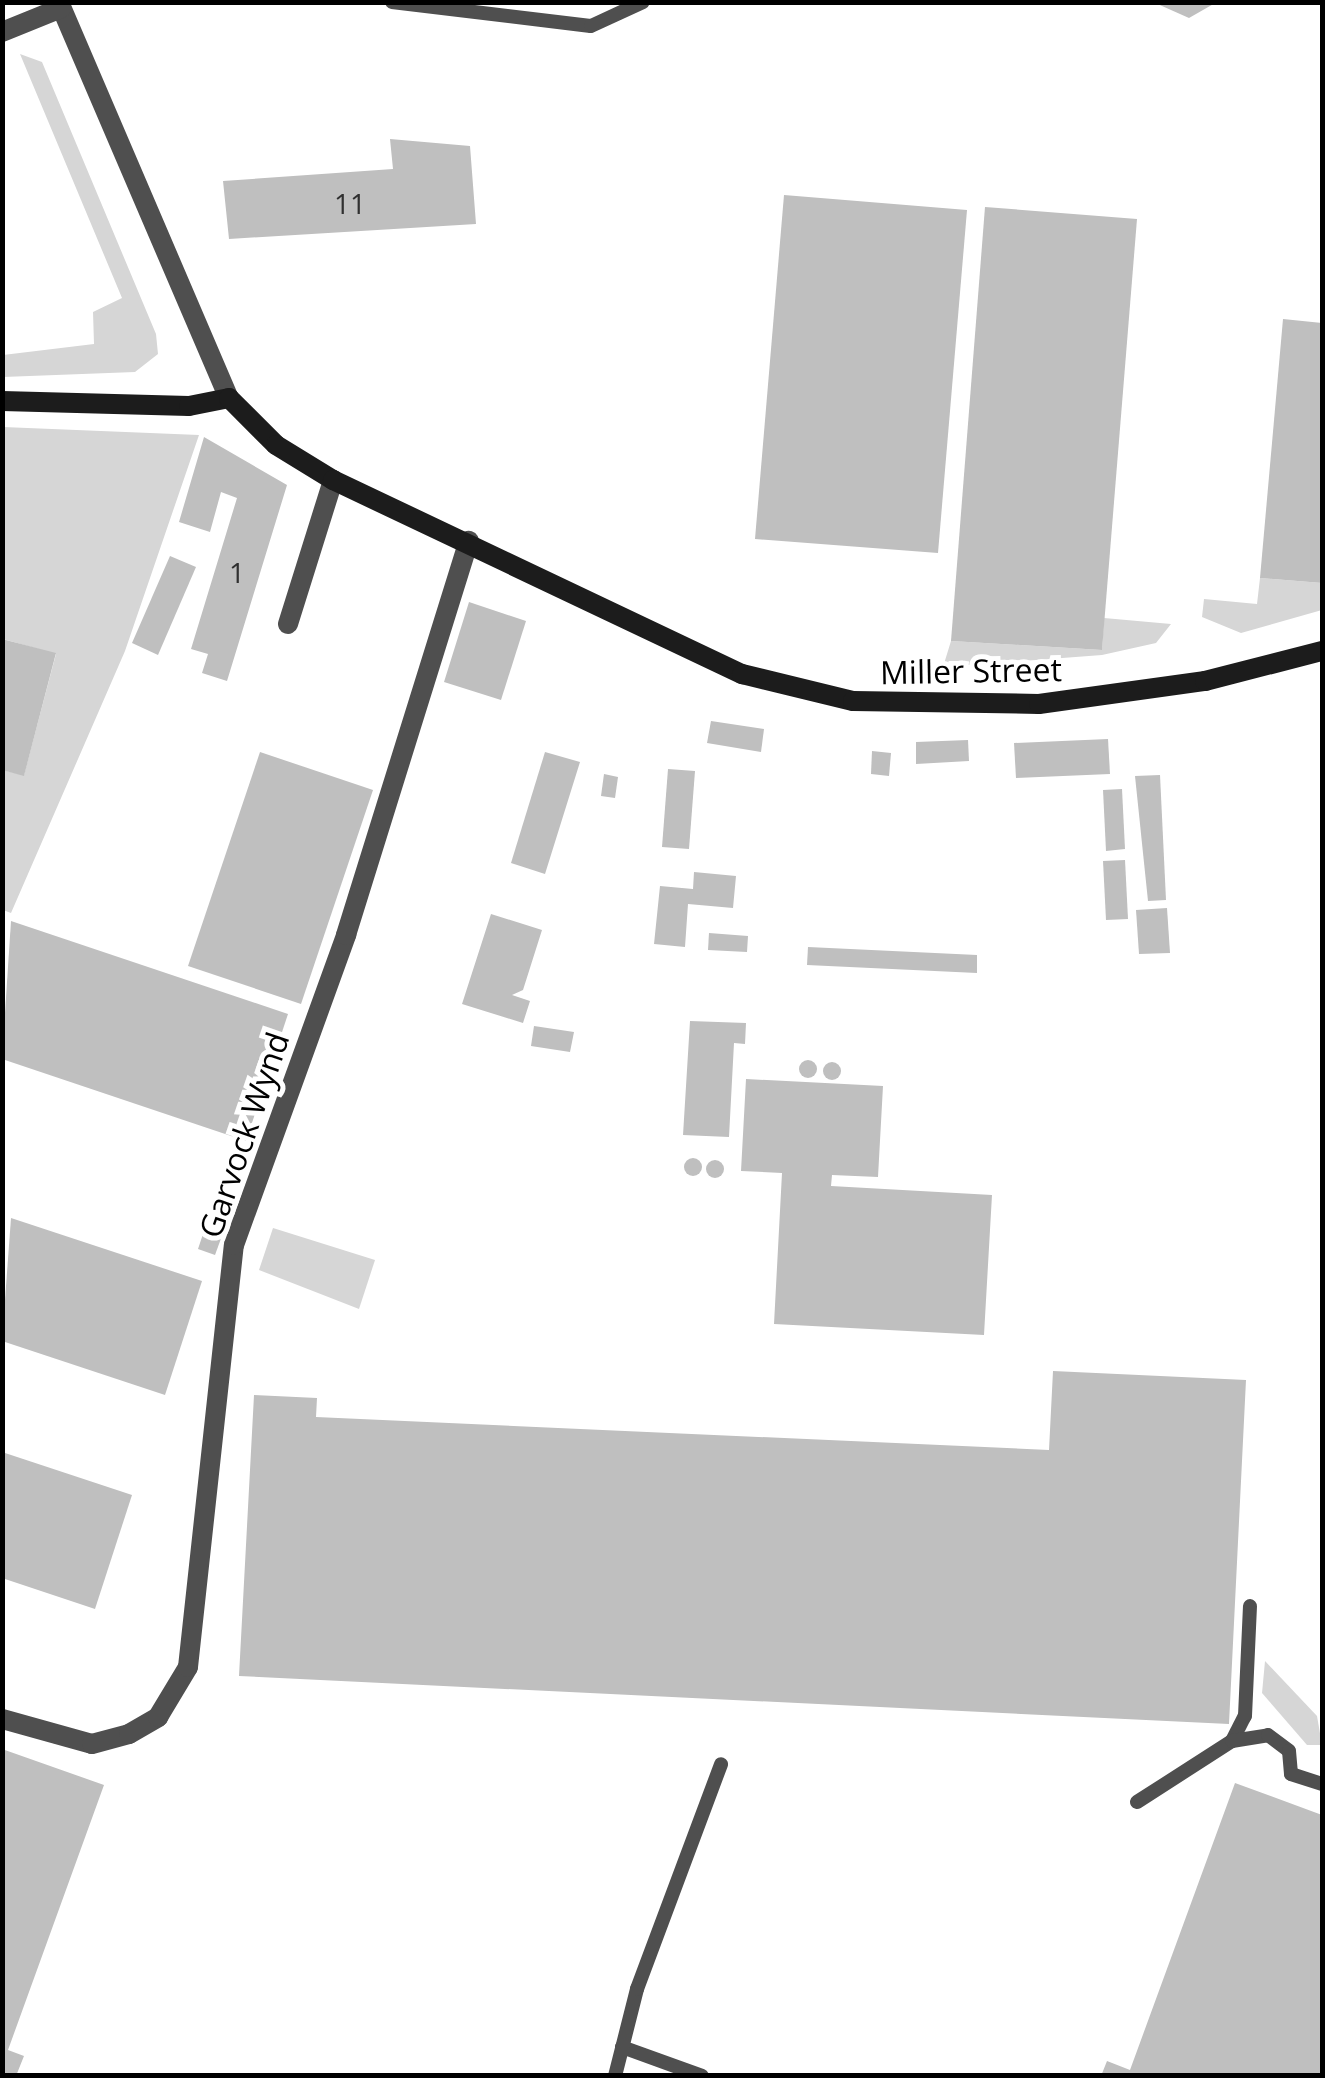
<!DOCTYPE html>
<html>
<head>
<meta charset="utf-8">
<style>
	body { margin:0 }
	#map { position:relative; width:1325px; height:2078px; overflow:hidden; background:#fff; font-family:"Open Sans",sans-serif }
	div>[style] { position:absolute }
	.green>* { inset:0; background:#d6d6d6 }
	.building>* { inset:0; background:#bfbfbf }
	.round { border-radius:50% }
	.lane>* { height:14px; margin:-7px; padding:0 7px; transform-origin:7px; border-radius:7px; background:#4f4f4f }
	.street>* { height:20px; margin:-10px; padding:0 10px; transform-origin:10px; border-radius:10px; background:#4f4f4f }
	.secondary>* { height:20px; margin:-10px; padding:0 10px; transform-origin:10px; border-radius:10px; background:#1c1c1c }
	span { translate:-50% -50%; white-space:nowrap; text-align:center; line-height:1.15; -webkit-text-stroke:10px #fff; paint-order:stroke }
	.number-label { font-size:28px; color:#303030 }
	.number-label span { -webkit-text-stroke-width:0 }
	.street-label { font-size:32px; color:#000 }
	.frame { position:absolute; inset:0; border:5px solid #000; pointer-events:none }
</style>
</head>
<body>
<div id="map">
	<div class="green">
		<div style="clip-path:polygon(20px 54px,42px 62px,156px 334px,158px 354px,135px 372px,3px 377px,3px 355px,94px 344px,93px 312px,122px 298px)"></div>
		<div style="clip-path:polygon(3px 427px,199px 435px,125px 651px,11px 913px,3px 910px,2px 770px,24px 775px,56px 654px,3px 639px)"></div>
		<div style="clip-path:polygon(1260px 578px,1322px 583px,1322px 610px,1241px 633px,1202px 617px,1204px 599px,1257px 604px)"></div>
		<div style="clip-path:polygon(1104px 618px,1171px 624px,1156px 643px,1102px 655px,943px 667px,951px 641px,1102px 650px)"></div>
		<div style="clip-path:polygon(273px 1228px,375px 1260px,359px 1309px,259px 1270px)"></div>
		<div style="clip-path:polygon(1265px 1661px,1317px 1716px,1322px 1745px,1307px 1745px,1262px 1693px)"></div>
	</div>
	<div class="building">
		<div style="clip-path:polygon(1153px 2px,1217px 2px,1189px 18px)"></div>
		<div style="clip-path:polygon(390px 139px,470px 146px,476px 224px,229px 239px,223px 181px,393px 169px)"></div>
		<div style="clip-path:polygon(784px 195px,967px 210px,938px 553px,755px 539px)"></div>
		<div style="clip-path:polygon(985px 207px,1137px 219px,1102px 650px,951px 641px)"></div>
		<div style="clip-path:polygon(1283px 319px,1322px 323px,1322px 583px,1260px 578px)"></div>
		<div style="clip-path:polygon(204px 437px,287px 485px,227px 681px,202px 673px,208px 654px,191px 649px,237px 498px,221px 492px,210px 532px,179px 522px)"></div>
		<div style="clip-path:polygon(170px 556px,196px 567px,158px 655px,132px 643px)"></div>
		<div style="clip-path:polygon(469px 602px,526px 621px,501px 700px,444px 682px)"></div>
		<div style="clip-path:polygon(2px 639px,56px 653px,24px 776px,2px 770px)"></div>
		<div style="clip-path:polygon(711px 721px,764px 729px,761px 752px,707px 743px)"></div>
		<div style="clip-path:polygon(1108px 739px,1110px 774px,1016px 778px,1014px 743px)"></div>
		<div style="clip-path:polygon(968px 740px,969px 761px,916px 764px,916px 742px)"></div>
		<div style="clip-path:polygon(872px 751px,891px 753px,889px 776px,871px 774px)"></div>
		<div style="clip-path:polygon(260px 752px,373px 790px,301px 1004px,188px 966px)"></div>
		<div style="clip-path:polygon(545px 752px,580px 762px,545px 874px,511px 863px)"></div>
		<div style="clip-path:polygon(668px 769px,695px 771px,689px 849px,662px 847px)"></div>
		<div style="clip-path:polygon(604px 774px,618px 777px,615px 798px,601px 796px)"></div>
		<div style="clip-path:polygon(1160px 775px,1166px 900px,1148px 901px,1135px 776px)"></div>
		<div style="clip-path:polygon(1122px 789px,1125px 849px,1106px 851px,1103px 790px)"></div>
		<div style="clip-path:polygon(1125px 860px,1128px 919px,1106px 920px,1103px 861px)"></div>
		<div style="clip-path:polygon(694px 872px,736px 876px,733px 908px,688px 904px,685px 947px,654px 944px,660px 886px,693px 889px)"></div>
		<div style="clip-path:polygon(1167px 908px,1170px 953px,1139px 954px,1136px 910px)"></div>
		<div style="clip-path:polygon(491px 914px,542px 930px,523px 990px,512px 995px,530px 1001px,523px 1023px,462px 1004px)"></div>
		<div style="clip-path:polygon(11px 921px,288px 1014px,246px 1141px,2px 1059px)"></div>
		<div style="clip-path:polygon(709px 933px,748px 936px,747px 952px,708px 950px)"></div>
		<div style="clip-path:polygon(808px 947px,977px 955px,977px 973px,807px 965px)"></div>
		<div style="clip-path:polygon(690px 1021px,746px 1023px,745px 1044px,734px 1043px,729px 1137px,683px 1135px)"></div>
		<div style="clip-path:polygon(534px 1026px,574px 1032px,570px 1052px,531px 1046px)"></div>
		<div class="round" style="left:799px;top:1060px;width:18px;height:18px"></div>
		<div class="round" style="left:823px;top:1062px;width:18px;height:18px"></div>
		<div style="clip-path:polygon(746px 1079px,883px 1086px,878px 1177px,832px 1175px,831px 1186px,992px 1195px,984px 1335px,774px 1324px,782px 1173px,741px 1171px)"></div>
		<div class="round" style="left:684px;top:1158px;width:18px;height:18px"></div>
		<div class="round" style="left:706px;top:1160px;width:18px;height:18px"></div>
		<div style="clip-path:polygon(209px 1216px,227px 1222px,215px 1255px,198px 1249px)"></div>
		<div style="clip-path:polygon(11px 1218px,202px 1281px,165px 1395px,2px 1341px)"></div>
		<div style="clip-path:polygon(1053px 1371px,1246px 1380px,1229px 1724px,239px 1676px,254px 1395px,317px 1398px,316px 1417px,1049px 1450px)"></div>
		<div style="clip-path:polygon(2px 1452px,132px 1495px,95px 1609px,2px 1578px)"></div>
		<div style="clip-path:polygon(2px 1749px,104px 1785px,8px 2050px,24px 2056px,16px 2076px,2px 2076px)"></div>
		<div style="clip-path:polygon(1235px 1783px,1322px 1815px,1322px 2076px,1101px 2076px,1107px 2061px,1130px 2070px)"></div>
	</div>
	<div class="lane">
		<div style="left:392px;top:2px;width:200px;rotate:6.9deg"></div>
		<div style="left:591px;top:26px;width:57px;rotate:-24.8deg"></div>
		<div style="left:1232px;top:1741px;width:28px;rotate:-63deg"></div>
		<div style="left:1245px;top:1716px;width:110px;rotate:-87.4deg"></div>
		<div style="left:1137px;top:1802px;width:113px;rotate:-32.7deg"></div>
		<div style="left:1232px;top:1741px;width:36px;rotate:-9deg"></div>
		<div style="left:1268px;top:1735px;width:26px;rotate:37deg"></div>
		<div style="left:1289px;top:1751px;width:23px;rotate:85deg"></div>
		<div style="left:1291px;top:1774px;width:33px;rotate:18deg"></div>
		<div style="left:622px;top:2047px;width:85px;rotate:19.9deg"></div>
		<div style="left:615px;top:2076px;width:90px;rotate:-75.8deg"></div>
		<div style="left:637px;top:1989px;width:240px;rotate:-69.5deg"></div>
	</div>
	<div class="street">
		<div style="left:59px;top:2px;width:431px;rotate:66.8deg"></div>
		<div style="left:2px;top:32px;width:64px;rotate:-22.1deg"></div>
		<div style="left:288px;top:624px;width:151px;rotate:-72.6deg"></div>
		<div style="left:2px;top:1719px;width:93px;rotate:15.5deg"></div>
		<div style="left:92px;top:1744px;width:38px;rotate:-15deg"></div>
		<div style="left:129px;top:1734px;width:34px;rotate:-30deg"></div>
		<div style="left:158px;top:1717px;width:58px;rotate:-59deg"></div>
		<div style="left:188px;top:1667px;width:424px;rotate:-83.8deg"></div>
		<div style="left:234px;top:1245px;width:330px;rotate:-70.1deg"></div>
		<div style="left:346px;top:935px;width:413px;rotate:-72.7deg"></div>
	</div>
	<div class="secondary">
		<div style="left:2px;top:401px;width:187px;rotate:1.5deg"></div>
		<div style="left:189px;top:406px;width:41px;rotate:-11.3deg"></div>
		<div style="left:229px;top:398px;width:66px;rotate:45deg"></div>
		<div style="left:276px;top:445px;width:67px;rotate:31.6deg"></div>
		<div style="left:333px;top:480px;width:453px;rotate:25.4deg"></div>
		<div style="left:742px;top:674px;width:114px;rotate:13.7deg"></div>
		<div style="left:853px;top:701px;width:186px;rotate:0.9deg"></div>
		<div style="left:1039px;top:704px;width:168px;rotate:-7.9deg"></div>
		<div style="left:1205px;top:681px;width:121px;rotate:-14.4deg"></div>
	</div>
	<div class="number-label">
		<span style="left:350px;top:203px">11</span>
		<span style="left:237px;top:572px">1</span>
	</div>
	<div class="street-label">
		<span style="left:971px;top:671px;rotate:-1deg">Miller Street</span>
		<span style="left:244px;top:1135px;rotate:-71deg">Garvock Wynd</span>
	</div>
	<div class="frame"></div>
</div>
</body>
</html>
